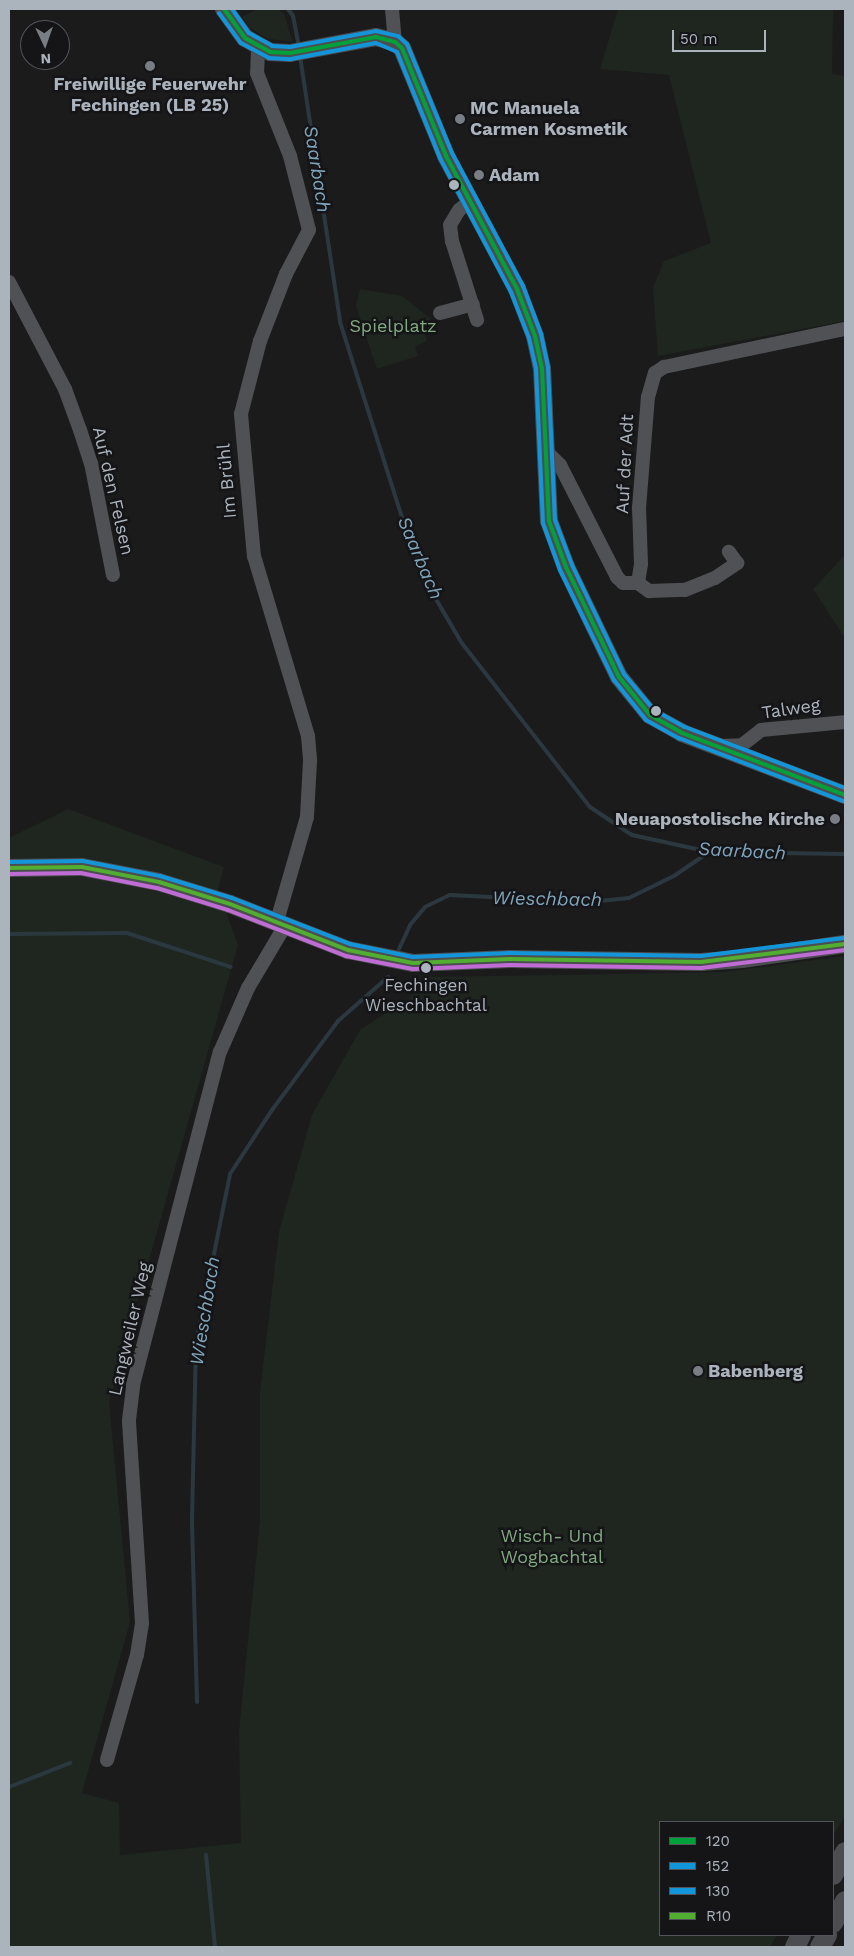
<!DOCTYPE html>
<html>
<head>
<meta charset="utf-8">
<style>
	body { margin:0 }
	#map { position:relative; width:854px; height:1956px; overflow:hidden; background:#1b1b1c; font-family:"Work Sans",sans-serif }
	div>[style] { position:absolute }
	.green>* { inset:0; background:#1e261f }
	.stream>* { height:4px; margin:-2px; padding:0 2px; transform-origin:2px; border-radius:2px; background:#2c383f }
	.minor>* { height:14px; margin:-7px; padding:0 7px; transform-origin:7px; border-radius:7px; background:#4f5154 }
	.major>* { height:18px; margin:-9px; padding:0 9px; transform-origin:9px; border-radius:9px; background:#4c4d50 }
	.highway>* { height:20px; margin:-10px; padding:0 10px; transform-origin:10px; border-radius:10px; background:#4c4d51 }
	.bus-1>* { height:4px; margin:-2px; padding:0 2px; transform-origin:2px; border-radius:2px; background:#00a13a }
	.bus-2>* { height:4px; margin:-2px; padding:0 2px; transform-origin:2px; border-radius:2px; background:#1396d9 }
	.bus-3>* { height:4px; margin:-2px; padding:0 2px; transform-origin:2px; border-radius:2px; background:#1396d9 }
	.bus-4>* { height:4px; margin:-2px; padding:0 2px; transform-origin:2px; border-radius:2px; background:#51ae31 }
	.bus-5>* { height:4px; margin:-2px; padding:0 2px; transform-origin:2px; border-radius:2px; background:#c06cd5 }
	.dots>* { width:14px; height:14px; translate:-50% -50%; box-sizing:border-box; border:2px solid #151518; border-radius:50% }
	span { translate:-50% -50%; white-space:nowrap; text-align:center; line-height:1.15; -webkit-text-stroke:5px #151518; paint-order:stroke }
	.bus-label { font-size:17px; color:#abb3bd }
	.poi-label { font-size:18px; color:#abb3bd; font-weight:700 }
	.left { translate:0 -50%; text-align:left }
	.right { translate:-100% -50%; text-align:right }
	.park-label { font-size:18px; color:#82aa81 }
	.street-label { font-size:18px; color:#abb3bd }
	.water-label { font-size:19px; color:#80a5bb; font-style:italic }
	.frame { position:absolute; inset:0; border:10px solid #abb3bd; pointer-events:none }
	.legend { position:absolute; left:659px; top:1821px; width:175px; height:115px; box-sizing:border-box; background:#151518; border:1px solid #51545a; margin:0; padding:6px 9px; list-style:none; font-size:15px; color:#abb3bd }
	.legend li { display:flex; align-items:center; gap:10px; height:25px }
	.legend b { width:25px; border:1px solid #51545a }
	.north { position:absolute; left:20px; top:20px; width:50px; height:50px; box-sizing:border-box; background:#151518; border:1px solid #51545a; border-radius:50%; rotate:177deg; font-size:14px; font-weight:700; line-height:20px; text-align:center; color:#abb3bd }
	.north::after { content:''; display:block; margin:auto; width:18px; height:22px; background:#797e85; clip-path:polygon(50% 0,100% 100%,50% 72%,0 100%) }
	.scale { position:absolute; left:672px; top:30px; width:94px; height:22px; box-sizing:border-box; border:2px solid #abb3bd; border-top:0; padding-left:6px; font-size:15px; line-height:18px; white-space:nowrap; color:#abb3bd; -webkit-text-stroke:4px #151518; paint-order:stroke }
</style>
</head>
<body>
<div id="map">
	<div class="green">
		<div style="clip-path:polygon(258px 9px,278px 9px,284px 14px,293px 42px,268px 39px,250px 28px,242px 17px)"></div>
		<div style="clip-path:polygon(618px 9px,833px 9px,832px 74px,845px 76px,845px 321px,658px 356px,653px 287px,664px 261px,711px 243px,669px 75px,600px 69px)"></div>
		<div style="clip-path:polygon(360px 289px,402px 296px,431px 319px,422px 325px,427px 341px,415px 346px,418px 356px,377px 369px,356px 306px)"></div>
		<div style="clip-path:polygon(845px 555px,845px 638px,813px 589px)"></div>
		<div style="clip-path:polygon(68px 809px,224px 867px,218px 890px,238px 945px,109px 1402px,130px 1622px,82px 1793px,119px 1803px,120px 1855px,241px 1843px,239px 1732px,260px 1520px,260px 1392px,279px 1232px,312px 1115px,360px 1030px,390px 1010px,402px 1009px,421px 981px,430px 977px,724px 972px,845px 956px,845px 1816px,833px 1836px,833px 1822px,660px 1822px,660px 1935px,777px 1935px,770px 1947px,9px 1947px,9px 838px)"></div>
	</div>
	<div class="stream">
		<div style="left:288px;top:9px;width:9px;rotate:54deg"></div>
		<div style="left:293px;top:16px;width:32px;rotate:79deg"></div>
		<div style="left:300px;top:56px;width:269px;rotate:81.4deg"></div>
		<div style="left:340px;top:322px;width:206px;rotate:72.4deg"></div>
		<div style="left:402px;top:518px;width:82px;rotate:67.8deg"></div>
		<div style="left:433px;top:594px;width:56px;rotate:59.7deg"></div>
		<div style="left:461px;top:642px;width:209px;rotate:52deg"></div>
		<div style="left:590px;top:807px;width:50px;rotate:33.7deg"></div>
		<div style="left:632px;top:835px;width:80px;rotate:12.3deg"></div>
		<div style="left:710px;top:852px;width:135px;rotate:0.8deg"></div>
		<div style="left:9px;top:934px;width:118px;rotate:-0.5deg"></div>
		<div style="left:127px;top:933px;width:109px;rotate:18.1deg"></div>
		<div style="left:399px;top:949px;width:26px;rotate:-65deg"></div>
		<div style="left:410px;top:925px;width:23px;rotate:-50deg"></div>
		<div style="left:425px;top:907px;width:28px;rotate:-26deg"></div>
		<div style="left:450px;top:895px;width:140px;rotate:2.9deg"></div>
		<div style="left:590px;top:902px;width:39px;rotate:-6deg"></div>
		<div style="left:629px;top:898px;width:50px;rotate:-26.1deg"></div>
		<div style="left:674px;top:876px;width:42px;rotate:-34.4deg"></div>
		<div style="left:197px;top:1702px;width:183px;rotate:-91.6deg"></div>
		<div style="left:192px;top:1519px;width:176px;rotate:-88.7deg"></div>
		<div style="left:196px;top:1343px;width:172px;rotate:-78.6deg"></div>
		<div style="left:230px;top:1174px;width:77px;rotate:-56.7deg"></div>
		<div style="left:272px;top:1110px;width:111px;rotate:-53.4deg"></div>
		<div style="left:338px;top:1021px;width:67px;rotate:-41.3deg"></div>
		<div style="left:9px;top:1787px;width:66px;rotate:-21.5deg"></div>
		<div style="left:206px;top:1855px;width:92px;rotate:84.4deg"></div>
	</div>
	<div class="minor">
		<div style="left:392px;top:9px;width:33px;rotate:85deg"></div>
		<div style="left:258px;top:48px;width:25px;rotate:92deg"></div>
		<div style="left:257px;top:73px;width:89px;rotate:68.3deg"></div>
		<div style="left:290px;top:156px;width:76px;rotate:75.6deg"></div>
		<div style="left:309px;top:230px;width:50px;rotate:117.6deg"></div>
		<div style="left:286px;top:274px;width:72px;rotate:111.2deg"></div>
		<div style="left:260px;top:341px;width:75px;rotate:104.6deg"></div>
		<div style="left:241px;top:414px;width:143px;rotate:84.8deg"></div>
		<div style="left:254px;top:556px;width:188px;rotate:73.3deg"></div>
		<div style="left:308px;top:736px;width:25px;rotate:85deg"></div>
		<div style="left:310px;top:761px;width:56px;rotate:93.1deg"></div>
		<div style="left:307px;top:817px;width:108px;rotate:106.1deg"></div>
		<div style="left:468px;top:203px;width:11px;rotate:142deg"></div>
		<div style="left:459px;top:210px;width:17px;rotate:121deg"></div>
		<div style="left:450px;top:225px;width:16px;rotate:83deg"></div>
		<div style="left:452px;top:241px;width:83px;rotate:72.4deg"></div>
		<div style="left:9px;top:282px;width:121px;rotate:62.4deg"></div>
		<div style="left:65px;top:389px;width:44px;rotate:69.9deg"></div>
		<div style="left:80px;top:430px;width:35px;rotate:72deg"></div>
		<div style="left:91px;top:463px;width:114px;rotate:78.9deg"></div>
		<div style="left:440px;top:313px;width:34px;rotate:-15deg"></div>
		<div style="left:544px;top:449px;width:23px;rotate:45deg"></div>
		<div style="left:560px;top:465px;width:126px;rotate:63deg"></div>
		<div style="left:617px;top:577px;width:8px;rotate:45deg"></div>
		<div style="left:623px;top:583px;width:15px"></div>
		<div style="left:638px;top:583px;width:19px;rotate:-81deg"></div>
		<div style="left:641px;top:564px;width:56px;rotate:-92deg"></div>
		<div style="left:639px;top:508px;width:111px;rotate:-85.4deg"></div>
		<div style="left:648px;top:397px;width:25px;rotate:-74deg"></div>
		<div style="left:655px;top:373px;width:11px;rotate:-34deg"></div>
		<div style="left:664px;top:367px;width:185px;rotate:-11.9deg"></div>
		<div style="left:638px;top:583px;width:14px;rotate:36deg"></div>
		<div style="left:649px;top:591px;width:36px;rotate:-2deg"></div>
		<div style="left:685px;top:590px;width:32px;rotate:-22deg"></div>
		<div style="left:715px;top:578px;width:27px;rotate:-34deg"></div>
		<div style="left:737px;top:563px;width:14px;rotate:-126deg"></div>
		<div style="left:719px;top:746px;width:23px;rotate:-2deg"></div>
		<div style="left:742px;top:745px;width:24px;rotate:-38deg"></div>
		<div style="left:761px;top:730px;width:84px;rotate:-5.4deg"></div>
		<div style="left:107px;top:1760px;width:109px;rotate:-74.1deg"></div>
		<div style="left:137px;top:1655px;width:32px;rotate:-81deg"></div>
		<div style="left:142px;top:1623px;width:203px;rotate:-93.7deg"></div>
		<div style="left:129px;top:1420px;width:35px;rotate:-83deg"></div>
		<div style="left:133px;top:1385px;width:344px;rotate:-75.4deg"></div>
		<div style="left:220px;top:1052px;width:70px;rotate:-66.4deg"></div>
		<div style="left:248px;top:988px;width:74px;rotate:-59.3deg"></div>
	</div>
	<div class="major">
		<div style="left:224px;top:9px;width:36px;rotate:54deg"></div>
		<div style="left:245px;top:38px;width:29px;rotate:29deg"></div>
		<div style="left:270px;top:52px;width:20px;rotate:3deg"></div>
		<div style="left:290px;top:53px;width:87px;rotate:-10.5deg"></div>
		<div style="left:376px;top:37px;width:20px;rotate:15deg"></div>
		<div style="left:395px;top:42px;width:9px;rotate:41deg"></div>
		<div style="left:402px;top:48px;width:117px;rotate:67.8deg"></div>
		<div style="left:446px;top:156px;width:151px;rotate:61.9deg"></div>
		<div style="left:517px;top:289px;width:50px;rotate:69deg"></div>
		<div style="left:535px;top:336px;width:33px;rotate:78deg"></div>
		<div style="left:542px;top:368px;width:153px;rotate:87.4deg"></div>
		<div style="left:549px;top:521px;width:49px;rotate:69.7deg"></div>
		<div style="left:566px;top:567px;width:122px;rotate:64.3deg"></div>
		<div style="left:619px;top:677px;width:49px;rotate:50.8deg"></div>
		<div style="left:650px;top:715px;width:37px;rotate:29deg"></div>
		<div style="left:682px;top:733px;width:174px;rotate:20.8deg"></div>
		<div style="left:9px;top:868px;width:73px;rotate:-0.8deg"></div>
		<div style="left:82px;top:867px;width:78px;rotate:11deg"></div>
		<div style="left:159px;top:882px;width:74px;rotate:17.2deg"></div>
		<div style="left:230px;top:904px;width:127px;rotate:21.3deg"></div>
		<div style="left:348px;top:950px;width:66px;rotate:11.3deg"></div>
		<div style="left:413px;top:963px;width:97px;rotate:-2.4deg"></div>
		<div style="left:510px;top:959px;width:191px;rotate:0.9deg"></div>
		<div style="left:701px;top:962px;width:41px;rotate:-4.2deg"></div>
		<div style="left:742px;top:959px;width:104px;rotate:-8.3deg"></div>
	</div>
	<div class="highway">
		<div style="left:833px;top:1875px;width:26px;rotate:-62deg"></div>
		<div style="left:833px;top:1923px;width:25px;rotate:-61deg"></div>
		<div style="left:795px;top:1947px;width:13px;rotate:-63deg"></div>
		<div style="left:820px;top:1947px;width:14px;rotate:-60deg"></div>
	</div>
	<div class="bus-1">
		<div style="left:224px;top:9px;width:36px;rotate:54deg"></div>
		<div style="left:245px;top:38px;width:29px;rotate:29deg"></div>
		<div style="left:270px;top:52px;width:20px;rotate:3deg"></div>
		<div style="left:290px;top:53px;width:87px;rotate:-10.5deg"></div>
		<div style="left:376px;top:37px;width:20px;rotate:15deg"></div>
		<div style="left:395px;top:42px;width:9px;rotate:41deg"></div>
		<div style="left:402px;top:48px;width:117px;rotate:67.8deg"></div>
		<div style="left:446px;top:156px;width:151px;rotate:61.9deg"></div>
		<div style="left:517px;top:289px;width:50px;rotate:69deg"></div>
		<div style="left:535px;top:336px;width:33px;rotate:78deg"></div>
		<div style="left:542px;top:368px;width:153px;rotate:87.4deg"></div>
		<div style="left:549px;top:521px;width:49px;rotate:69.7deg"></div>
		<div style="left:566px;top:567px;width:122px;rotate:64.3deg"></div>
		<div style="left:619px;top:677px;width:49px;rotate:50.8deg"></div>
		<div style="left:650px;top:715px;width:37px;rotate:29deg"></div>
		<div style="left:682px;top:733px;width:174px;rotate:20.8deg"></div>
	</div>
	<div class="bus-2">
		<div style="left:219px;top:13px;width:37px;rotate:54deg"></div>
		<div style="left:241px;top:43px;width:32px;rotate:28deg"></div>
		<div style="left:269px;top:58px;width:22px;rotate:3deg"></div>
		<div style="left:291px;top:59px;width:86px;rotate:-10.7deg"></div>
		<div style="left:376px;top:43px;width:23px;rotate:23deg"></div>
		<div style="left:397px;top:52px;width:114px;rotate:67.9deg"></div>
		<div style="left:440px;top:158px;width:152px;rotate:62.1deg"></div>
		<div style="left:511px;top:292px;width:49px;rotate:68.6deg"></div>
		<div style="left:529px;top:338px;width:32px;rotate:77deg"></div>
		<div style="left:536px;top:369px;width:154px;rotate:87.4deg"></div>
		<div style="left:543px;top:523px;width:50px;rotate:70.1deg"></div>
		<div style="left:560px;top:570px;width:123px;rotate:63.9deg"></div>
		<div style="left:614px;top:680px;width:51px;rotate:51.3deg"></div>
		<div style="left:646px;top:720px;width:38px;rotate:29deg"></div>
		<div style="left:679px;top:738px;width:176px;rotate:21deg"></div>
	</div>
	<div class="bus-3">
		<div style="left:232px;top:9px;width:29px;rotate:55deg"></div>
		<div style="left:249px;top:33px;width:26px;rotate:29deg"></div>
		<div style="left:272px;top:46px;width:18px;rotate:3deg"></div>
		<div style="left:290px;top:47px;width:87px;rotate:-10.5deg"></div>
		<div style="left:376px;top:31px;width:23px;rotate:13deg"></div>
		<div style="left:398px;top:36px;width:12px;rotate:42deg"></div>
		<div style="left:407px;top:44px;width:118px;rotate:67.6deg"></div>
		<div style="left:452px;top:153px;width:151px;rotate:61.9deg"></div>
		<div style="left:523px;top:286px;width:51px;rotate:69.4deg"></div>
		<div style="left:541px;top:334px;width:35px;rotate:78deg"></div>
		<div style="left:548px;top:368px;width:152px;rotate:87.4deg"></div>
		<div style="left:555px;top:520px;width:48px;rotate:69.3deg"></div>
		<div style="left:572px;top:565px;width:121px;rotate:64.5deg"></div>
		<div style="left:624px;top:674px;width:47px;rotate:50.2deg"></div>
		<div style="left:654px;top:710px;width:35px;rotate:29deg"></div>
		<div style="left:685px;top:727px;width:171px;rotate:20.9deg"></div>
		<div style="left:9px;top:862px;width:74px;rotate:-0.8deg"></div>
		<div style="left:83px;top:861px;width:78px;rotate:11deg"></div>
		<div style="left:160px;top:876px;width:75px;rotate:17deg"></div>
		<div style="left:232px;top:898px;width:127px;rotate:21.3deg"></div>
		<div style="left:350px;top:944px;width:64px;rotate:11.7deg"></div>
		<div style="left:413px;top:957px;width:97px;rotate:-2.4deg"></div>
		<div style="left:510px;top:953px;width:191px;rotate:0.9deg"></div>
		<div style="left:701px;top:956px;width:144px;rotate:-7.2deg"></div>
	</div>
	<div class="bus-4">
		<div style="left:9px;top:868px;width:73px;rotate:-0.8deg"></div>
		<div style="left:82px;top:867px;width:78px;rotate:11deg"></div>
		<div style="left:159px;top:882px;width:74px;rotate:17.2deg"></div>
		<div style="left:230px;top:904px;width:127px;rotate:21.3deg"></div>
		<div style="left:348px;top:950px;width:66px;rotate:11.3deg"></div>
		<div style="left:413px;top:963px;width:97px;rotate:-2.4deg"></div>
		<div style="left:510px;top:959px;width:191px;rotate:0.9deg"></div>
		<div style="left:701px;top:962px;width:145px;rotate:-7.1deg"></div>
	</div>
	<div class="bus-5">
		<div style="left:9px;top:874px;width:72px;rotate:-0.8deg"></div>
		<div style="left:81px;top:873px;width:77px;rotate:11.2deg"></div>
		<div style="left:157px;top:888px;width:74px;rotate:17.2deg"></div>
		<div style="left:228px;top:910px;width:127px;rotate:21.3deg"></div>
		<div style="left:346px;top:956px;width:68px;rotate:11deg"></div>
		<div style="left:413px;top:969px;width:97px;rotate:-2.4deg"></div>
		<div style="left:510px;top:965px;width:191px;rotate:0.9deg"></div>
		<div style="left:701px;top:968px;width:145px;rotate:-7.1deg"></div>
	</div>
	<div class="dots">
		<div style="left:150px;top:66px;background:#797e85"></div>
		<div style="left:460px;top:119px;background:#797e85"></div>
		<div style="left:479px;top:175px;background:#797e85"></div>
		<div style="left:454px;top:185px;background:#abb3bd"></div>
		<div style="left:656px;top:711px;background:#abb3bd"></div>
		<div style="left:835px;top:819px;background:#797e85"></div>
		<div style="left:426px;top:968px;background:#abb3bd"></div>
		<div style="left:698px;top:1371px;background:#797e85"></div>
	</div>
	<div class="bus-label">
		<span style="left:426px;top:996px">Fechingen<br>Wieschbachtal</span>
	</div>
	<div class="poi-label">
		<span style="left:150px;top:95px">Freiwillige Feuerwehr<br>Fechingen (LB 25)</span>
		<span class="left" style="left:470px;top:119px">MC Manuela<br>Carmen Kosmetik</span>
		<span class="left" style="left:489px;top:175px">Adam</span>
		<span class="right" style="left:825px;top:819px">Neuapostolische Kirche</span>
		<span class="left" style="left:708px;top:1371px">Babenberg</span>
	</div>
	<div class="park-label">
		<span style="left:393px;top:326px">Spielplatz</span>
		<span style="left:552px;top:1547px">Wisch- Und<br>Wogbachtal</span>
	</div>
	<div class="street-label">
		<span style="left:625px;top:464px;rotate:-87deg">Auf der Adt</span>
		<span style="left:227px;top:481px;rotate:-95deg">Im Brühl</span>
		<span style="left:113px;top:491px;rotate:77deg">Auf den Felsen</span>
		<span style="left:791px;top:709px;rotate:-8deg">Talweg</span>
		<span style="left:130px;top:1329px;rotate:-77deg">Langweiler Weg</span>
	</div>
	<div class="water-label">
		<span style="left:317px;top:169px;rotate:81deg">Saarbach</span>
		<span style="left:420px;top:558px;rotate:67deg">Saarbach</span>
		<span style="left:742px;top:851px;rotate:3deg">Saarbach</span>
		<span style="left:547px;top:899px;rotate:1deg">Wieschbach</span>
		<span style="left:205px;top:1311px;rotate:-81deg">Wieschbach</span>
	</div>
	<div class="frame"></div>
	<ul class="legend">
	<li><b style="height:6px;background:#00a13a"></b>120</li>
	<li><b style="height:6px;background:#1396d9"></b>152</li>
	<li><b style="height:6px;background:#1396d9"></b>130</li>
	<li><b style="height:6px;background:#51ae31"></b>R10</li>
	</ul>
	<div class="north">N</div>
	<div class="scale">50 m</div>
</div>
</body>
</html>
